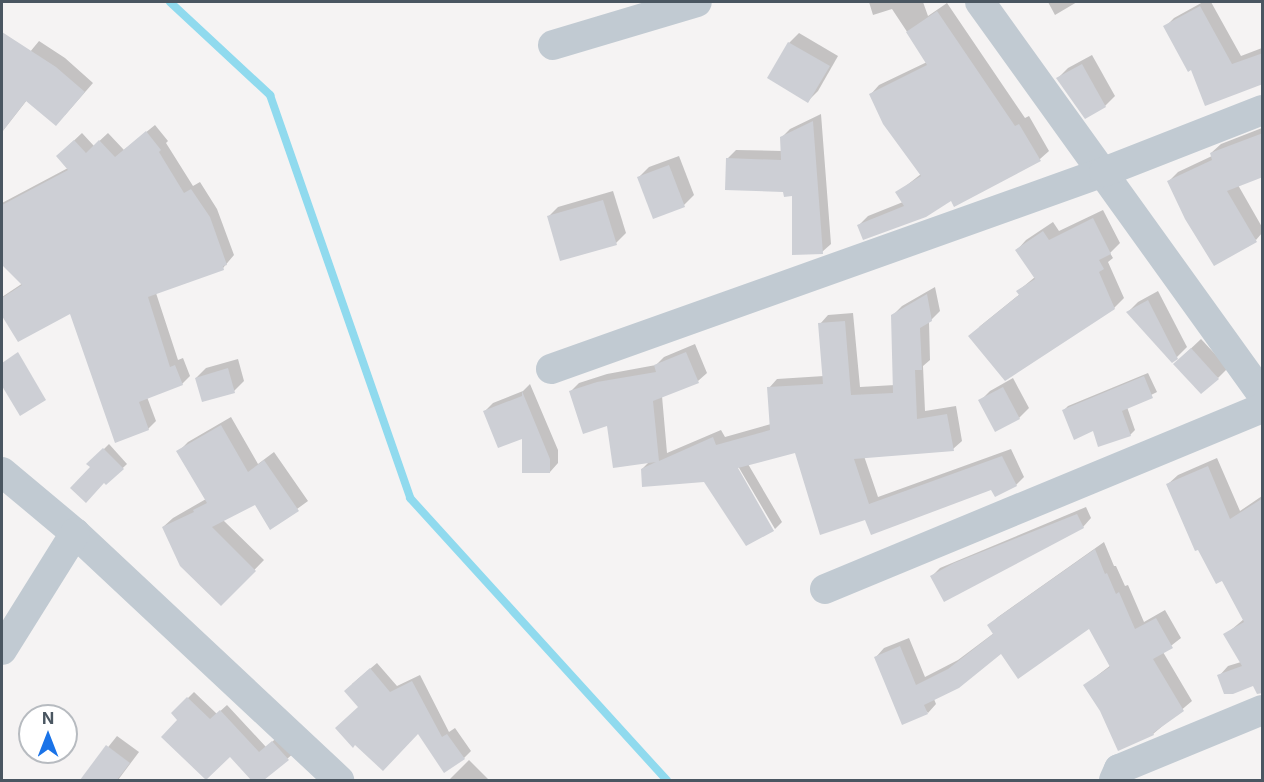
<!DOCTYPE html>
<html>
<head>
<meta charset="utf-8">
<style>
	body { margin:0 }
	#map { position:relative; width:1264px; height:782px; overflow:hidden; background:#f5f3f3; font-family:Inter,sans-serif }
	div>[style] { position:absolute }
	.shadow>* { inset:0; background:#0003 }
	.stream>* { height:8px; margin:-4px; padding:0 4px; transform-origin:4px; border-radius:4px; background:#90daee }
	.building>* { inset:0; background:#cdcfd5 }
	.street>* { height:30px; margin:-15px; padding:0 15px; transform-origin:15px; border-radius:15px; background:#c1cad2 }
	span { translate:-50% -50%; white-space:nowrap; text-align:center; line-height:1.15; -webkit-text-stroke:4.5px #fff; paint-order:stroke }
	.frame { position:absolute; inset:0; border:3px solid #4a5661; pointer-events:none }
	.north { position:absolute; left:18px; top:704px; width:60px; height:60px; box-sizing:border-box; background:#fff; border:2px solid #b7bbc0; border-radius:50%; rotate:0deg; font-size:16px; font-weight:700; line-height:24px; text-align:center; color:#4a5661 }
	.north::after { content:''; display:block; margin:auto; width:21px; height:27px; background:#1a73e8; clip-path:polygon(50% 0,100% 100%,50% 72%,0 100%) }
</style>
</head>
<body>
<div id="map">
	<div class="shadow">
		<div style="clip-path:polygon(869px 2px,923px 2px,928px 16px,947px 3px,1025px 118px,1029px 116px,1049px 151px,1040px 159px,952px 199px,859px 225px,868px 216px,903px 202px,897px 193px,921px 174px,871px 94px,879px 85px,927px 62px,892px 9px,873px 15px)"></div>
		<div style="clip-path:polygon(1048px 2px,1077px 2px,1055px 15px)"></div>
		<div style="clip-path:polygon(1203px 2px,1211px 2px,1241px 56px,1262px 48px,1262px 84px,1192px 68px,1165px 27px,1174px 18px)"></div>
		<div style="clip-path:polygon(799px 33px,838px 56px,818px 91px,808px 101px,789px 43px)"></div>
		<div style="clip-path:polygon(39px 41px,65px 58px,93px 83px,65px 115px,27px 100px,2px 132px,2px 86px)"></div>
		<div style="clip-path:polygon(1092px 55px,1115px 96px,1105px 106px,1058px 78px,1068px 68px)"></div>
		<div style="clip-path:polygon(821px 114px,831px 244px,822px 252px,793px 194px,727px 159px,736px 150px,782px 151px,781px 138px,790px 129px)"></div>
		<div style="clip-path:polygon(155px 125px,168px 141px,166px 143px,193px 186px,200px 182px,217px 209px,234px 255px,223px 268px,156px 293px,178px 360px,183px 358px,190px 376px,182px 384px,147px 397px,156px 421px,148px 429px,71px 312px,19px 340px,2px 313px,2px 297px,23px 283px,2px 263px,2px 203px,68px 168px,66px 148px,82px 133px,94px 146px,108px 133px,124px 150px)"></div>
		<div style="clip-path:polygon(1262px 128px,1262px 175px,1238px 185px,1262px 227px,1262px 233px,1256px 240px,1169px 181px,1178px 172px,1212px 156px,1211px 153px,1221px 144px)"></div>
		<div style="clip-path:polygon(679px 156px,694px 195px,684px 205px,639px 177px,649px 167px)"></div>
		<div style="clip-path:polygon(613px 191px,626px 233px,616px 243px,548px 217px,558px 207px)"></div>
		<div style="clip-path:polygon(1103px 210px,1120px 243px,1110px 253px,1113px 258px,1108px 262px,1124px 298px,1114px 308px,979px 327px,1020px 294px,1018px 291px,1035px 277px,1017px 250px,1026px 240px,1053px 222px,1059px 231px)"></div>
		<div style="clip-path:polygon(935px 287px,940px 311px,929px 322px,930px 360px,923px 366px,925px 411px,956px 406px,962px 441px,953px 449px,864px 456px,878px 497px,1011px 449px,1024px 477px,1016px 485px,992px 488px,866px 519px,796px 451px,748px 464px,782px 522px,775px 529px,735px 461px,733px 462px,771px 530px,774px 530px,747px 544px,705px 480px,642px 469px,650px 461px,571px 391px,579px 383px,607px 374px,656px 365px,664px 357px,695px 344px,707px 373px,698px 381px,662px 396px,667px 453px,721px 430px,725px 437px,771px 424px,769px 388px,777px 379px,824px 376px,820px 324px,828px 315px,853px 313px,860px 387px,895px 385px,893px 315px,902px 306px)"></div>
		<div style="clip-path:polygon(1158px 291px,1187px 347px,1173px 361px,1128px 312px,1138px 302px)"></div>
		<div style="clip-path:polygon(1201px 339px,1228px 368px,1218px 378px,1184px 355px)"></div>
		<div style="clip-path:polygon(238px 359px,244px 381px,234px 391px,196px 378px,206px 368px)"></div>
		<div style="clip-path:polygon(1148px 373px,1157px 392px,1127px 407px,1135px 430px,1130px 435px,1094px 429px,1064px 410px,1068px 406px)"></div>
		<div style="clip-path:polygon(1013px 378px,1029px 408px,1019px 418px,996px 430px,980px 401px,990px 391px)"></div>
		<div style="clip-path:polygon(530px 384px,558px 450px,558px 463px,550px 472px,523px 437px,485px 411px,493px 403px,523px 391px)"></div>
		<div style="clip-path:polygon(231px 417px,258px 464px,274px 452px,308px 501px,271px 528px,255px 503px,223px 520px,264px 560px,221px 604px,163px 527px,173px 518px,206px 499px,178px 452px,188px 442px)"></div>
		<div style="clip-path:polygon(109px 444px,127px 464px,107px 483px,89px 464px)"></div>
		<div style="clip-path:polygon(1217px 458px,1240px 511px,1262px 496px,1262px 667px,1219px 676px,1228px 666px,1241px 662px,1225px 635px,1244px 619px,1168px 484px,1178px 475px)"></div>
		<div style="clip-path:polygon(1086px 507px,1091px 518px,1083px 527px,932px 576px,940px 568px)"></div>
		<div style="clip-path:polygon(1104px 542px,1114px 566px,1116px 566px,1125px 586px,1128px 585px,1144px 622px,1165px 610px,1181px 638px,1163px 652px,1192px 701px,1153px 734px,1101px 710px,1085px 685px,1111px 665px,1090px 626px,1001px 652px,934px 699px,936px 704px,928px 713px,876px 657px,884px 648px,909px 638px,925px 677px,958px 660px,994px 633px,989px 625px,998px 617px)"></div>
		<div style="clip-path:polygon(377px 663px,397px 686px,420px 675px,449px 732px,455px 728px,471px 751px,464px 758px,418px 732px,360px 707px,352px 684px)"></div>
		<div style="clip-path:polygon(194px 692px,217px 714px,227px 705px,266px 747px,279px 736px,294px 753px,262px 780px,253px 780px,230px 755px,173px 713px)"></div>
		<div style="clip-path:polygon(117px 736px,139px 752px,118px 780px,90px 780px,85px 776px)"></div>
		<div style="clip-path:polygon(469px 760px,489px 780px,449px 780px)"></div>
	</div>
	<div class="stream">
		<div style="left:170px;top:2px;width:137px;rotate:42.9deg"></div>
		<div style="left:270px;top:95px;width:427px;rotate:70.8deg"></div>
		<div style="left:410px;top:498px;width:382px;rotate:47.7deg"></div>
	</div>
	<div class="building">
		<div style="clip-path:polygon(1200px 6px,1232px 64px,1263px 53px,1263px 84px,1205px 106px,1191px 70px,1188px 72px,1163px 26px)"></div>
		<div style="clip-path:polygon(937px 11px,1015px 126px,1019px 124px,1041px 161px,954px 207px,951px 201px,926px 217px,863px 240px,857px 225px,904px 206px,895px 192px,921px 176px,883px 124px,869px 94px,927px 65px,906px 32px)"></div>
		<div style="clip-path:polygon(2px 32px,56px 67px,85px 92px,56px 126px,26px 101px,2px 132px)"></div>
		<div style="clip-path:polygon(788px 42px,830px 66px,808px 103px,767px 78px)"></div>
		<div style="clip-path:polygon(1082px 64px,1106px 107px,1085px 119px,1056px 78px)"></div>
		<div style="clip-path:polygon(813px 121px,823px 254px,792px 255px,792px 196px,784px 197px,783px 192px,725px 190px,726px 158px,781px 160px,780px 137px)"></div>
		<div style="clip-path:polygon(146px 131px,161px 150px,159px 152px,184px 193px,191px 189px,210px 217px,227px 265px,223px 266px,224px 270px,148px 297px,170px 367px,175px 365px,183px 385px,139px 402px,149px 430px,115px 443px,70px 314px,18px 342px,2px 316px,2px 298px,22px 285px,2px 265px,2px 205px,68px 170px,56px 156px,74px 140px,86px 153px,99px 140px,115px 157px)"></div>
		<div style="clip-path:polygon(1263px 133px,1263px 177px,1227px 191px,1257px 242px,1214px 266px,1185px 219px,1167px 181px,1212px 160px,1210px 153px)"></div>
		<div style="clip-path:polygon(669px 165px,685px 207px,653px 219px,637px 177px)"></div>
		<div style="clip-path:polygon(603px 200px,617px 245px,560px 261px,547px 216px)"></div>
		<div style="clip-path:polygon(1093px 218px,1111px 254px,1099px 260px,1104px 269px,1099px 272px,1115px 309px,1005px 381px,968px 336px,1019px 295px,1016px 291px,1035px 279px,1015px 250px,1043px 231px,1049px 240px)"></div>
		<div style="clip-path:polygon(927px 294px,932px 321px,920px 328px,922px 370px,915px 370px,917px 419px,947px 414px,954px 451px,854px 459px,869px 504px,1002px 456px,1017px 486px,995px 497px,991px 490px,871px 535px,865px 520px,820px 535px,795px 453px,738px 468px,774px 531px,746px 546px,704px 482px,642px 487px,641px 469px,656px 462px,613px 468px,607px 426px,583px 434px,569px 391px,597px 382px,656px 372px,654px 365px,686px 352px,699px 383px,653px 401px,659px 461px,713px 437px,716px 445px,770px 430px,767px 387px,823px 384px,818px 323px,845px 321px,851px 395px,893px 393px,891px 315px)"></div>
		<div style="clip-path:polygon(1148px 300px,1178px 359px,1172px 363px,1126px 312px)"></div>
		<div style="clip-path:polygon(1191px 348px,1219px 379px,1201px 394px,1173px 364px)"></div>
		<div style="clip-path:polygon(18px 352px,46px 400px,20px 416px,2px 386px,2px 363px)"></div>
		<div style="clip-path:polygon(228px 368px,235px 393px,202px 402px,195px 378px)"></div>
		<div style="clip-path:polygon(1144px 376px,1153px 398px,1122px 411px,1131px 436px,1098px 447px,1093px 431px,1074px 440px,1062px 410px)"></div>
		<div style="clip-path:polygon(1003px 387px,1020px 419px,995px 432px,978px 400px)"></div>
		<div style="clip-path:polygon(522px 391px,550px 459px,550px 473px,522px 473px,522px 439px,498px 448px,483px 411px,522px 396px)"></div>
		<div style="clip-path:polygon(221px 425px,248px 472px,264px 460px,299px 511px,270px 530px,255px 505px,212px 527px,256px 571px,221px 606px,180px 566px,162px 527px,194px 512px,193px 510px,207px 503px,176px 451px)"></div>
		<div style="clip-path:polygon(103px 448px,124px 469px,106px 485px,104px 483px,86px 503px,70px 488px,90px 467px,86px 464px)"></div>
		<div style="clip-path:polygon(1208px 466px,1230px 519px,1263px 498px,1263px 693px,1257px 694px,1253px 686px,1233px 694px,1224px 694px,1217px 675px,1242px 666px,1223px 634px,1244px 622px,1222px 581px,1216px 584px,1198px 550px,1195px 551px,1166px 484px)"></div>
		<div style="clip-path:polygon(1077px 514px,1084px 528px,944px 602px,930px 576px,954px 563px)"></div>
		<div style="clip-path:polygon(1095px 549px,1105px 574px,1107px 573px,1116px 594px,1119px 592px,1135px 629px,1156px 618px,1173px 648px,1153px 659px,1184px 711px,1153px 733px,1154px 735px,1118px 751px,1100px 711px,1083px 685px,1110px 667px,1089px 629px,1018px 679px,1001px 654px,959px 688px,924px 705px,928px 714px,902px 725px,874px 657px,900px 646px,916px 685px,948px 669px,993px 634px,987px 625px)"></div>
		<div style="clip-path:polygon(370px 668px,390px 692px,412px 681px,442px 737px,447px 734px,465px 759px,444px 773px,418px 734px,383px 771px,355px 745px,353px 748px,335px 728px,358px 707px,344px 691px)"></div>
		<div style="clip-path:polygon(187px 697px,210px 719px,220px 710px,259px 752px,272px 741px,289px 760px,264px 780px,251px 780px,230px 757px,206px 780px,161px 737px,177px 720px,171px 713px)"></div>
		<div style="clip-path:polygon(106px 745px,130px 763px,117px 780px,80px 780px)"></div>
	</div>
	<div class="street">
		<div style="left:980px;top:2px;width:484px;rotate:54.3deg"></div>
		<div style="left:553px;top:45px;width:150px;rotate:-16.6deg"></div>
		<div style="left:551px;top:369px;width:587px;rotate:-19.61deg"></div>
		<div style="left:1104px;top:172px;width:170px;rotate:-21.4deg"></div>
		<div style="left:2px;top:472px;width:95px;rotate:39.9deg"></div>
		<div style="left:75px;top:533px;width:362px;rotate:43.1deg"></div>
		<div style="left:825px;top:589px;width:473px;rotate:-22.5deg"></div>
		<div style="left:2px;top:650px;width:138px;rotate:-58deg"></div>
		<div style="left:1114px;top:780px;width:12px;rotate:-66deg"></div>
		<div style="left:1119px;top:769px;width:155px;rotate:-22.4deg"></div>
	</div>
	<div class="frame"></div>
	<div class="north">N</div>
</div>
</body>
</html>
